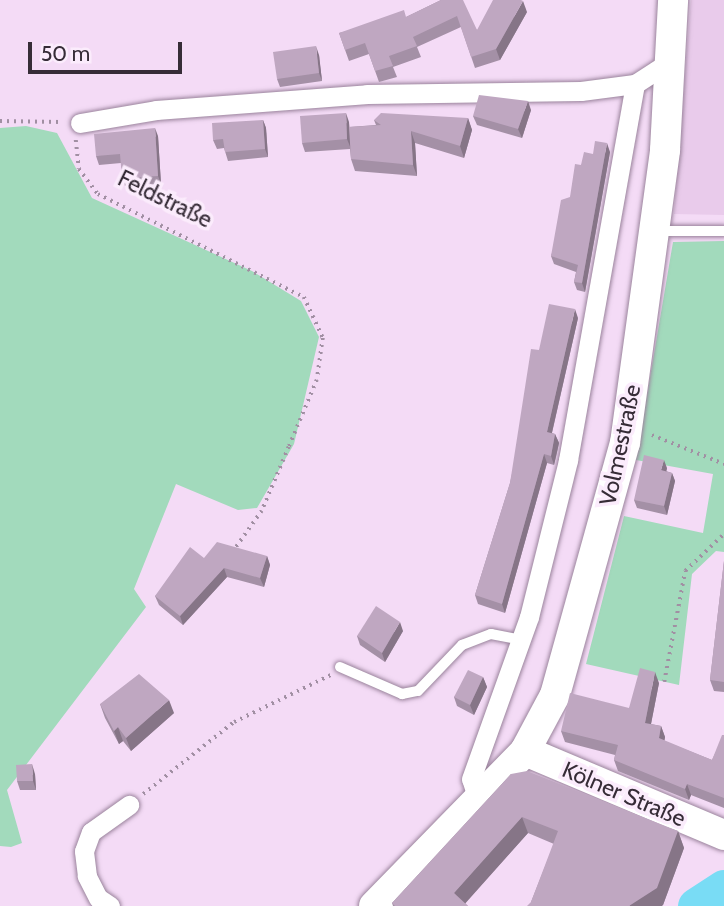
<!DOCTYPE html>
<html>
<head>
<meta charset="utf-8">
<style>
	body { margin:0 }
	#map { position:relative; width:724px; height:906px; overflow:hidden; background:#f4dbf6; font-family:Cabin,sans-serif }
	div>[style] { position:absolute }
	.built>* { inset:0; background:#e9cbeb }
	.green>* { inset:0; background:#a2dabc }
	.river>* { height:37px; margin:-18.5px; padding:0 18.5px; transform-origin:18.5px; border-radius:18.5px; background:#79dcf5 }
	.path>* { height:3.5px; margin-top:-1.75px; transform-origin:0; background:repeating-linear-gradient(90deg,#a18fa3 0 2px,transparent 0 7px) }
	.roads { filter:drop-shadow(0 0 2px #9a839c) drop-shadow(0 0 2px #9a839c) }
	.service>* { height:10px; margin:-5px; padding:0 5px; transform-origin:5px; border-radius:5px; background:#fff }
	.minor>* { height:19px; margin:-9.5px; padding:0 9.5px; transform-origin:9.5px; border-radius:9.5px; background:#fff }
	.primary>* { height:30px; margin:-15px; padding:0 15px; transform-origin:15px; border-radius:15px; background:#fff }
	.wall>* { inset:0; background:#a490a6 }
	.shaded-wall>* { inset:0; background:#867587 }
	.building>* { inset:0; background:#bfa7c1 }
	span { translate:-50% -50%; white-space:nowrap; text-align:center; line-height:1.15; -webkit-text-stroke:7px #fbecfc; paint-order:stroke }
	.street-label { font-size:23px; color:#362c37 }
	.scale { position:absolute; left:28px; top:42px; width:154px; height:32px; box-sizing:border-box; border:4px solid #362c37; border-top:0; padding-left:9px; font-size:21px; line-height:24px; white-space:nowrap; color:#362c37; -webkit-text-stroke:5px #fbecfc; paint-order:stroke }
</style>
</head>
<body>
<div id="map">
	<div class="built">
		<div style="clip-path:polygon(691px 0,724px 0,724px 215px,674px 214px)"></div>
	</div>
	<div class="green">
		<div style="clip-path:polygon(26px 126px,57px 133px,92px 198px,252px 271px,301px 301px,319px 337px,294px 444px,257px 508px,238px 510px,176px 484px,134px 589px,146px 607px,7px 790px,22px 843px,11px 847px,0 846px,0 128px)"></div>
		<div style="clip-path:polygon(724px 241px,724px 552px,716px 551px,692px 574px,679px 685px,586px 664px,624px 516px,703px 533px,713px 474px,636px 460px,673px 242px)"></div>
	</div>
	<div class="river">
		<div style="left:696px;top:906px;width:33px;rotate:-33deg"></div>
	</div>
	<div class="path">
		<div style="left:0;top:121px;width:61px;rotate:0.9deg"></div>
		<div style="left:76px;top:140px;width:29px;rotate:84deg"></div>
		<div style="left:79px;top:169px;width:31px;rotate:53deg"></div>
		<div style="left:98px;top:194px;width:230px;rotate:26.6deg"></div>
		<div style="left:304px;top:297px;width:45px;rotate:65.1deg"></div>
		<div style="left:323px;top:338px;width:42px;rotate:98.1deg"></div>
		<div style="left:317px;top:380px;width:73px;rotate:112.7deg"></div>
		<div style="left:289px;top:447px;width:69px;rotate:112.9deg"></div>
		<div style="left:262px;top:511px;width:47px;rotate:125.4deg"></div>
		<div style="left:652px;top:435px;width:78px;rotate:21.9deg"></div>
		<div style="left:664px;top:682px;width:113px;rotate:-79.3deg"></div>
		<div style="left:685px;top:571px;width:54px;rotate:-43.5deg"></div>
		<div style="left:143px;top:794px;width:116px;rotate:-38.4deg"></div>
		<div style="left:234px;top:722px;width:108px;rotate:-25.9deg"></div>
	</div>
	<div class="roads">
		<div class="service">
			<div style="left:657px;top:231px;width:67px"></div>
			<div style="left:340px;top:667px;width:68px;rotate:23.5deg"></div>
			<div style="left:402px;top:694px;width:16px;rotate:-11deg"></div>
			<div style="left:418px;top:691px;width:64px;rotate:-46.3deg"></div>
			<div style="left:462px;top:645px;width:31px;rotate:-21deg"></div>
			<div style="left:491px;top:634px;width:31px;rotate:11deg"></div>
		</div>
		<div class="minor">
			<div style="left:80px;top:123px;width:77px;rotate:-9.7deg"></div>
			<div style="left:156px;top:110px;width:212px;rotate:-4.3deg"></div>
			<div style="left:367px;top:94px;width:214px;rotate:-0.8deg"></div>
			<div style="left:581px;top:91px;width:54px;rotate:-7.4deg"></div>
			<div style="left:478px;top:800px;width:22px;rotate:-108deg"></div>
			<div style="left:471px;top:779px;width:172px;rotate:-70.3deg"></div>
			<div style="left:529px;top:617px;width:162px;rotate:-76deg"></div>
			<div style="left:568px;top:460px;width:382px;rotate:-79.9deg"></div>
			<div style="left:635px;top:84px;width:44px;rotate:-33deg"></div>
			<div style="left:110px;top:906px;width:14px;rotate:-146deg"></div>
			<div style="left:98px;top:898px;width:25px;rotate:-117deg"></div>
			<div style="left:87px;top:876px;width:25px;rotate:-97deg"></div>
			<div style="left:84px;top:851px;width:20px;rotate:-70deg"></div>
			<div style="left:91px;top:832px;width:47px;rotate:-35.4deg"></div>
		</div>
		<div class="primary">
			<div style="left:525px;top:751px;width:216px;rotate:22.9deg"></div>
			<div style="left:374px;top:906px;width:216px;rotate:-45.7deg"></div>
			<div style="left:525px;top:751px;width:64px;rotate:-61.8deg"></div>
			<div style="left:555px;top:695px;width:262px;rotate:-74.5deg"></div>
			<div style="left:625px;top:443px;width:296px;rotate:-82.2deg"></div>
			<div style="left:665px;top:150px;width:150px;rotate:-86.9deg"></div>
		</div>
	</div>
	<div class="wall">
		<div style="clip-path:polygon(441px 0,477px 30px,527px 12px,500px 60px,475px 68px,461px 27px,417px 47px,421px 57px,393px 67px,397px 77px,379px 82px,369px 54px,349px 61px,339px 33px,406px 17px)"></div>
		<div style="clip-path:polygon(319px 55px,322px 81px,280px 87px,277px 79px)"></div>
		<div style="clip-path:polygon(531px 110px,522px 138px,477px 125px,473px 116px)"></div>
		<div style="clip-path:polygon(468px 118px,472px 130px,464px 158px,415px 143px,417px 176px,355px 171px,351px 159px,350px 149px,305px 152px,302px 143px,349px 122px,349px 127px,376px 125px,374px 120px)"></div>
		<div style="clip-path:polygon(263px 120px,266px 128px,268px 157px,228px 161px,224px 148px,217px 149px,213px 140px)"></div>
		<div style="clip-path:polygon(158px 136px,161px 184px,125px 186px,122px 178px,121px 163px,99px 165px,96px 156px)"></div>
		<div style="clip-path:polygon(610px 152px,585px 292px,577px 290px,574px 282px,576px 272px,554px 264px,551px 256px,581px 165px,593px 154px)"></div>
		<div style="clip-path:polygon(578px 318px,552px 433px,555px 434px,559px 443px,556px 457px,554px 465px,547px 463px,505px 613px,478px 604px,475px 595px,510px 483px,539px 350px)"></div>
		<div style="clip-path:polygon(667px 468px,666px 471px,672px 473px,675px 481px,667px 515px,637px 508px,634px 500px)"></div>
		<div style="clip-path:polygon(267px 556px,270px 565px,264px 587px,227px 577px,183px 625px,159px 605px,155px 596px,204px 558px)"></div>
		<div style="clip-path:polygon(724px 561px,724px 692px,714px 691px,710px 680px)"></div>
		<div style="clip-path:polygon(403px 631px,385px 662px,360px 645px,357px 636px)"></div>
		<div style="clip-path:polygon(483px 677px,487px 687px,474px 715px,457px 706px,454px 697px)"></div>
		<div style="clip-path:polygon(659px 683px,651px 724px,661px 726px,665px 737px,664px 741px,712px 760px,724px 735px,724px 808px,691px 795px,689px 800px,618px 771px,614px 760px,615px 755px,565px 742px,561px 731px,629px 708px)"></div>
		<div style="clip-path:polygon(100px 704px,174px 713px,131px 751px,123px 741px,119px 744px,105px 718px)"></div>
		<div style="clip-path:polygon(35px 774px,36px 790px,20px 790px,17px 781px)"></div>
		<div style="clip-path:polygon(511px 774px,678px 831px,684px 848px,663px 905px,531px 902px,554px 844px,528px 833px,465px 903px,468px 906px,393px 906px,392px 903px)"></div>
	</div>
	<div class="shaded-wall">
		<div style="clip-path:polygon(523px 1px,527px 12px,500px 60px,496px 49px)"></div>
		<div style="clip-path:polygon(316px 46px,319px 55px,322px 81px,319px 73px)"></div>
		<div style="clip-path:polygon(528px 101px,531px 110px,522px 138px,518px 129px)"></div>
		<div style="clip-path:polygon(346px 113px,349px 122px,351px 149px,347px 139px)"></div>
		<div style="clip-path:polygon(468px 118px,472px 130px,464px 158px,460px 146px)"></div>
		<div style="clip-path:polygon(263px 120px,266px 128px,268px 157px,265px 149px)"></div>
		<div style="clip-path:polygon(155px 128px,158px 136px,161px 184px,158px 176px)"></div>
		<div style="clip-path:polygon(411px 131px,415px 143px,417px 176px,413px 165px)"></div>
		<div style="clip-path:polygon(607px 143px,610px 152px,585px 292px,582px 283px)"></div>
		<div style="clip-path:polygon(575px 309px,578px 318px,550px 441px,547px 432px)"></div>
		<div style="clip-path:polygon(555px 434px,559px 443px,554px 465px,551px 456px)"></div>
		<div style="clip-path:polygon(544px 454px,547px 463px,505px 613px,502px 604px)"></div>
		<div style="clip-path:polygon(664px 460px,667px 468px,665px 479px,661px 470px)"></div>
		<div style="clip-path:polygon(672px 473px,675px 481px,667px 515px,664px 506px)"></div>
		<div style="clip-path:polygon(267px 556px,270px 565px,264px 587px,260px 578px)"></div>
		<div style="clip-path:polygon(224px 568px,227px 577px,183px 625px,180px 616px)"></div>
		<div style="clip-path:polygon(400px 622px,403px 631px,385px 662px,382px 653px)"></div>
		<div style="clip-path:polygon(655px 672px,659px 683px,649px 734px,645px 723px)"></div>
		<div style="clip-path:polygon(483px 677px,487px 687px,474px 715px,470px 705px)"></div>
		<div style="clip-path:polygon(169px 700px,174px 713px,131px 751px,126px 738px)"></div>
		<div style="clip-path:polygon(661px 726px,665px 737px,663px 750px,659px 738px)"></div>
		<div style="clip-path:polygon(118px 727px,123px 741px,119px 744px,114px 731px)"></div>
		<div style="clip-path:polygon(32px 764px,35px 774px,36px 790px,33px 781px)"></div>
		<div style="clip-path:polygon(687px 784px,691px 795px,689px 800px,685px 789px)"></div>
		<div style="clip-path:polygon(522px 817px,528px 833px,463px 906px,454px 893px)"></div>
		<div style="clip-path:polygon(678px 831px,684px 848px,663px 905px,662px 906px,629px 906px)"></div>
	</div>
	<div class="building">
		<div style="clip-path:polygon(441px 0,463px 0,477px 30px,493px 0,521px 0,523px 1px,496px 49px,471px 57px,457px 16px,413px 37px,417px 46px,389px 56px,393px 66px,375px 71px,365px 43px,345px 50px,339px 33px,404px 10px,406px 17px)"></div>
		<div style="clip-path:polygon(316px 46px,319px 73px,277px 79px,273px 52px)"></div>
		<div style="clip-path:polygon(479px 95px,528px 101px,518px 129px,473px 116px)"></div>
		<div style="clip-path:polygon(346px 113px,347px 139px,302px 143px,300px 116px)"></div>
		<div style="clip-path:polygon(381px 113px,468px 118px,460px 146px,411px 131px,413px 165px,351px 159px,349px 127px,381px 125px,374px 120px)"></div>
		<div style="clip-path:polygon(263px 120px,265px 149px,225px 152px,223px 139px,213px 140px,212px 123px)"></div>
		<div style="clip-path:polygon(155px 128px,158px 176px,122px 178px,120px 154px,96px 156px,94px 134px)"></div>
		<div style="clip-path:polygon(595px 141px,607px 143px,582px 283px,574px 282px,578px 265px,551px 256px,561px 200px,570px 197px,575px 164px,581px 165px,584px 152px,593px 154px)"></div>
		<div style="clip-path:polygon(549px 304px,575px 309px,547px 432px,555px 434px,551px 456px,544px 454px,502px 604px,475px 595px,510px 483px,531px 349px,539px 350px)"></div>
		<div style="clip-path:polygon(644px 455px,664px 460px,661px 470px,672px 473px,664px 506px,634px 500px)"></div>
		<div style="clip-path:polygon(217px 542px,267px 556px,260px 578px,224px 568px,180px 616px,155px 596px,190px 547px,204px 558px)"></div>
		<div style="clip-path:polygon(724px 561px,724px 682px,710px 680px)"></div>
		<div style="clip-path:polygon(376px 606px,400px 622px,382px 653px,357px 636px)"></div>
		<div style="clip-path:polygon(640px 668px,655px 672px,645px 723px,661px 726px,659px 738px,712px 760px,722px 735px,724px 735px,724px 798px,687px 784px,685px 789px,614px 760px,618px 745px,561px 731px,570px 693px,629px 708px)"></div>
		<div style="clip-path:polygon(468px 670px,483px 677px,470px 705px,454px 697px)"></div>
		<div style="clip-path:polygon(139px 674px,169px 700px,126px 738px,118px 727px,114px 731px,100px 704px)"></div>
		<div style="clip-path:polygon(32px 764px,33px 781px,17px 781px,16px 765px)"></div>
		<div style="clip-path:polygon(527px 771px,678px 831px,657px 888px,629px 906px,527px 906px,531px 902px,558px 831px,522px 817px,454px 893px,468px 906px,395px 906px,392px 903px,511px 774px)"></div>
	</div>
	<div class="street-label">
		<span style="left:165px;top:199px;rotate:26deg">Feldstraße</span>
		<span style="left:620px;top:445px;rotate:-78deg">Volmestraße</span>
		<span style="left:624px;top:794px;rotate:23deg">Kölner Straße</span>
	</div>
	<div class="scale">50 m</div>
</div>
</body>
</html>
